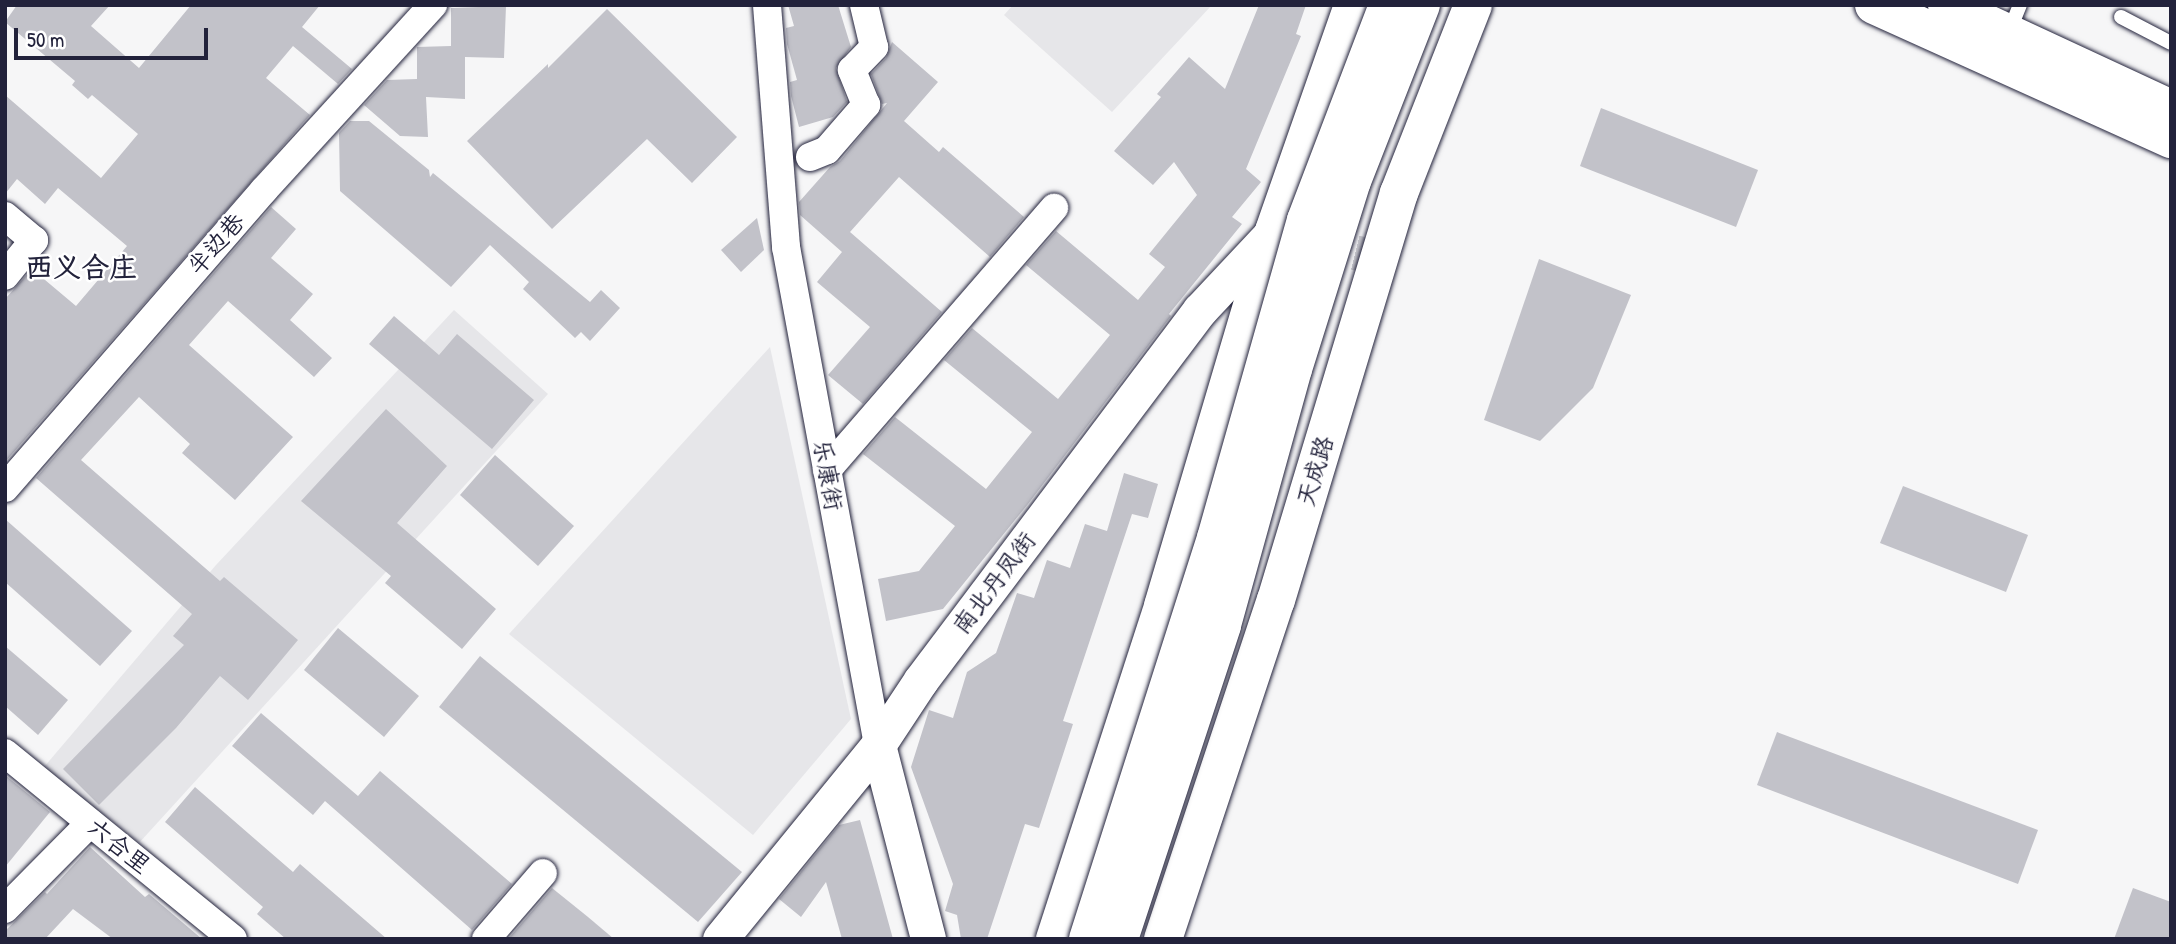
<!DOCTYPE html>
<html>
<head>
<meta charset="utf-8">
<style>
	body { margin:0 }
	#map { position:relative; width:2176px; height:944px; overflow:hidden; background:#f6f6f7; font-family:"Patrick Hand","LXGW WenKai TC",sans-serif }
	div>[style] { position:absolute }
	.built>* { inset:0; background:#e6e6e9 }
	.building>* { inset:0; background:#c2c2c9 }
	.tertiary-tunnel>* { height:35px; margin-top:-17.5px; transform-origin:0; background:repeating-linear-gradient(90deg,#ccccd1 0 35px,transparent 0 53px) }
	.roads { filter:drop-shadow(0 0 2px #22223b) drop-shadow(0 0 2px #22223b) }
	.service>* { height:14px; margin:-7px; padding:0 7px; transform-origin:7px; border-radius:7px; background:#fff }
	.minor>* { height:28px; margin:-14px; padding:0 14px; transform-origin:14px; border-radius:14px; background:#fff }
	.tertiary>* { height:35px; margin:-17.5px; padding:0 17.5px; transform-origin:17.5px; border-radius:17.5px; background:#fff }
	.secondary>* { height:38px; margin:-19px; padding:0 19px; transform-origin:19px; border-radius:19px; background:#fff }
	.primary>* { height:38px; margin:-19px; padding:0 19px; transform-origin:19px; border-radius:19px; background:#fff }
	.bridges { filter:drop-shadow(0 0 2px #22223b) drop-shadow(0 0 2px #22223b) }
	.trunk-bridge>* { height:38px; margin:-19px; padding:0 19px; transform-origin:19px; border-radius:19px; background:#fff }
	span { translate:-50% -50%; white-space:nowrap; text-align:center; line-height:1.15; -webkit-text-stroke:5px #fff; paint-order:stroke }
	.street-label { font-size:24px; color:#22223b }
	.quarter-label { font-size:28px; color:#22223b; font-weight:700 }
	.frame { position:absolute; inset:0; border:7px solid #22223b; pointer-events:none }
	.scale { position:absolute; left:14px; top:28px; width:194px; height:32px; box-sizing:border-box; border:4px solid #22223b; border-top:0; padding-left:9px; font-size:21px; line-height:24px; white-space:nowrap; color:#22223b; -webkit-text-stroke:5px #fff; paint-order:stroke }
</style>
</head>
<body>
<div id="map">
	<div class="built">
		<div style="clip-path:polygon(1013px 5px,1212px 5px,1112px 112px,1004px 15px)"></div>
		<div style="clip-path:polygon(454px 310px,548px 394px,139px 843px,44px 767px,216px 565px)"></div>
		<div style="clip-path:polygon(770px 347px,851px 719px,753px 835px,509px 634px)"></div>
	</div>
	<div class="building">
		<div style="clip-path:polygon(17px 5px,110px 5px,91px 26px,139px 68px,191px 5px,320px 5px,302px 27px,352px 69px,338px 84px,293px 46px,266px 78px,310px 115px,5px 462px,5px 299px,32px 269px,76px 306px,127px 246px,58px 188px,45px 204px,17px 179px,5px 194px,5px 95px,101px 178px,138px 134px,92px 95px,88px 99px,72px 85px,75px 81px,5px 22px)"></div>
		<div style="clip-path:polygon(788px 5px,838px 5px,851px 47px,836px 68px,847px 102px,833px 117px,799px 127px,791px 96px,790px 82px,797px 80px,787px 44px,786px 28px,794px 26px)"></div>
		<div style="clip-path:polygon(1259px 5px,1306px 5px,1296px 34px,1301px 36px,1246px 169px,1261px 182px,1232px 217px,1242px 224px,1169px 314px,1171px 316px,1028px 504px,943px 609px,886px 621px,878px 579px,919px 571px,955px 526px,863px 454px,895px 417px,986px 489px,1032px 432px,944px 360px,972px 328px,1058px 399px,1110px 335px,1026px 265px,1056px 231px,1138px 300px,1165px 267px,1149px 254px,1197px 195px,1174px 162px,1153px 185px,1114px 151px,1161px 97px,1157px 94px,1189px 57px,1225px 89px)"></div>
		<div style="clip-path:polygon(506px 6px,504px 58px,465px 57px,465px 99px,426px 97px,428px 137px,400px 136px,364px 105px,387px 80px,417px 79px,417px 47px,451px 46px,451px 8px)"></div>
		<div style="clip-path:polygon(607px 9px,737px 137px,692px 183px,647px 139px,552px 229px,467px 141px,548px 64px,548px 68px)"></div>
		<div style="clip-path:polygon(892px 42px,938px 82px,904px 121px,939px 152px,943px 147px,1024px 217px,990px 257px,899px 177px,850px 232px,942px 312px,863px 404px,828px 375px,870px 327px,817px 282px,842px 252px,800px 215px,799px 202px,830px 167px,840px 161px,887px 103px,882px 104px,871px 74px,886px 58px)"></div>
		<div style="clip-path:polygon(1601px 108px,1758px 170px,1736px 227px,1580px 166px)"></div>
		<div style="clip-path:polygon(350px 121px,369px 121px,429px 170px,430px 177px,433px 173px,590px 302px,601px 290px,620px 308px,590px 341px,581px 332px,575px 338px,523px 289px,529px 282px,490px 245px,451px 287px,340px 191px,339px 133px)"></div>
		<div style="clip-path:polygon(271px 207px,296px 229px,271px 258px,313px 294px,290px 320px,332px 358px,314px 377px,228px 301px,189px 345px,293px 437px,235px 500px,182px 453px,190px 444px,139px 397px,81px 460px,220px 581px,224px 577px,298px 640px,248px 700px,220px 676px,176px 728px,99px 805px,63px 769px,184px 645px,173px 636px,192px 614px,36px 478px)"></div>
		<div style="clip-path:polygon(757px 218px,764px 250px,741px 272px,721px 250px)"></div>
		<div style="clip-path:polygon(1539px 259px,1631px 295px,1593px 388px,1540px 441px,1484px 420px)"></div>
		<div style="clip-path:polygon(394px 316px,439px 355px,457px 334px,534px 400px,492px 449px,369px 344px)"></div>
		<div style="clip-path:polygon(386px 409px,447px 466px,397px 523px,496px 609px,462px 649px,385px 583px,391px 576px,301px 501px)"></div>
		<div style="clip-path:polygon(495px 455px,574px 526px,538px 566px,460px 495px)"></div>
		<div style="clip-path:polygon(1124px 473px,1158px 484px,1148px 518px,1132px 514px,1063px 721px,1073px 724px,1039px 828px,1025px 824px,987px 939px,961px 939px,957px 915px,945px 911px,953px 884px,911px 767px,929px 710px,953px 718px,967px 672px,996px 653px,1017px 593px,1034px 598px,1047px 560px,1070px 568px,1085px 524px,1107px 531px)"></div>
		<div style="clip-path:polygon(1903px 486px,2028px 535px,2006px 592px,1880px 543px)"></div>
		<div style="clip-path:polygon(5px 519px,132px 631px,100px 666px,5px 582px)"></div>
		<div style="clip-path:polygon(338px 628px,419px 696px,384px 737px,304px 670px)"></div>
		<div style="clip-path:polygon(5px 646px,68px 700px,38px 735px,5px 706px)"></div>
		<div style="clip-path:polygon(480px 656px,742px 872px,698px 922px,439px 707px)"></div>
		<div style="clip-path:polygon(261px 713px,358px 796px,380px 771px,512px 884px,472px 930px,325px 801px,313px 815px,232px 746px)"></div>
		<div style="clip-path:polygon(1777px 732px,2038px 830px,2018px 884px,1757px 785px)"></div>
		<div style="clip-path:polygon(5px 775px,50px 812px,5px 867px)"></div>
		<div style="clip-path:polygon(195px 787px,293px 872px,300px 864px,387px 939px,286px 939px,257px 914px,263px 907px,165px 822px)"></div>
		<div style="clip-path:polygon(860px 820px,874px 870px,893px 939px,842px 939px,826px 882px,801px 917px,779px 899px,839px 825px)"></div>
		<div style="clip-path:polygon(90px 847px,145px 897px,149px 894px,202px 939px,113px 939px,73px 909px,45px 939px,5px 939px,5px 931px,45px 892px,47px 894px)"></div>
		<div style="clip-path:polygon(552px 888px,588px 917px,614px 939px,509px 938px)"></div>
		<div style="clip-path:polygon(2133px 888px,2171px 902px,2171px 939px,2114px 939px)"></div>
	</div>
	<div class="tertiary-tunnel">
		<div style="left:1304px;top:239px;width:76px;rotate:14.4deg"></div>
	</div>
	<div class="roads">
		<div class="service">
			<div style="left:2121px;top:17px;width:56px;rotate:27.5deg"></div>
			<div style="left:2009px;top:32px;width:29px;rotate:-68deg"></div>
		</div>
		<div class="minor">
			<div style="left:767px;top:5px;width:243px;rotate:85.5deg"></div>
			<div style="left:786px;top:247px;width:506px;rotate:79.53deg"></div>
			<div style="left:810px;top:157px;width:18px;rotate:-22deg"></div>
			<div style="left:827px;top:150px;width:60px;rotate:-49.1deg"></div>
			<div style="left:866px;top:105px;width:38px;rotate:-112deg"></div>
			<div style="left:852px;top:70px;width:32px;rotate:-46deg"></div>
			<div style="left:874px;top:47px;width:43px;rotate:-103.4deg"></div>
			<div style="left:5px;top:216px;width:38px;rotate:40deg"></div>
			<div style="left:34px;top:240px;width:46px;rotate:128.9deg"></div>
			<div style="left:827px;top:470px;width:347px;rotate:-49.1deg"></div>
			<div style="left:5px;top:488px;width:395px;rotate:-49deg"></div>
			<div style="left:264px;top:190px;width:251px;rotate:-47.6deg"></div>
			<div style="left:5px;top:753px;width:294px;rotate:39.2deg"></div>
			<div style="left:5px;top:909px;width:121px;rotate:-45.3deg"></div>
			<div style="left:486px;top:939px;width:87px;rotate:-49.2deg"></div>
		</div>
		<div class="tertiary">
			<div style="left:878px;top:745px;width:200px;rotate:75.5deg"></div>
			<div style="left:720px;top:939px;width:250px;rotate:-50.8deg"></div>
			<div style="left:878px;top:745px;width:78px;rotate:-56.5deg"></div>
			<div style="left:921px;top:680px;width:463px;rotate:-53deg"></div>
			<div style="left:1200px;top:310px;width:108px;rotate:-46.9deg"></div>
		</div>
		<div class="secondary">
			<div style="left:1874px;top:5px;width:326px;rotate:24.3deg"></div>
			<div style="left:1947px;top:5px;width:247px;rotate:24.9deg"></div>
		</div>
		<div class="primary">
			<div style="left:1055px;top:939px;width:350px;rotate:-72deg"></div>
			<div style="left:1163px;top:606px;width:391px;rotate:-73.5deg"></div>
			<div style="left:1274px;top:231px;width:239px;rotate:-70.7deg"></div>
			<div style="left:1163px;top:939px;width:357px;rotate:-71.6deg"></div>
			<div style="left:1276px;top:600px;width:425px;rotate:-73.2deg"></div>
			<div style="left:1399px;top:193px;width:202px;rotate:-68.5deg"></div>
		</div>
	</div>
	<div class="bridges">
		<div class="trunk-bridge">
			<div style="left:1088px;top:939px;width:421px;rotate:-72.3deg"></div>
			<div style="left:1216px;top:538px;width:330px;rotate:-74.2deg"></div>
			<div style="left:1306px;top:220px;width:230px;rotate:-69.1deg"></div>
			<div style="left:1119px;top:939px;width:330px;rotate:-71.8deg"></div>
			<div style="left:1222px;top:625px;width:266px;rotate:-74.5deg"></div>
			<div style="left:1293px;top:369px;width:197px;rotate:-72.6deg"></div>
			<div style="left:1352px;top:181px;width:189px;rotate:-68.6deg"></div>
		</div>
	</div>
	<div class="street-label">
		<span style="left:216px;top:244px;rotate:-49deg">半边巷</span>
		<span style="left:1315px;top:471px;rotate:-73deg">天成路</span>
		<span style="left:828px;top:475px;rotate:80deg">乐康街</span>
		<span style="left:994px;top:583px;rotate:-53deg">南北丹凤街</span>
		<span style="left:119px;top:846px;rotate:39deg">六合里</span>
	</div>
	<div class="quarter-label">
		<span style="left:81px;top:267px">西义合庄</span>
	</div>
	<div class="frame"></div>
	<div class="scale">50 m</div>
</div>
</body>
</html>
